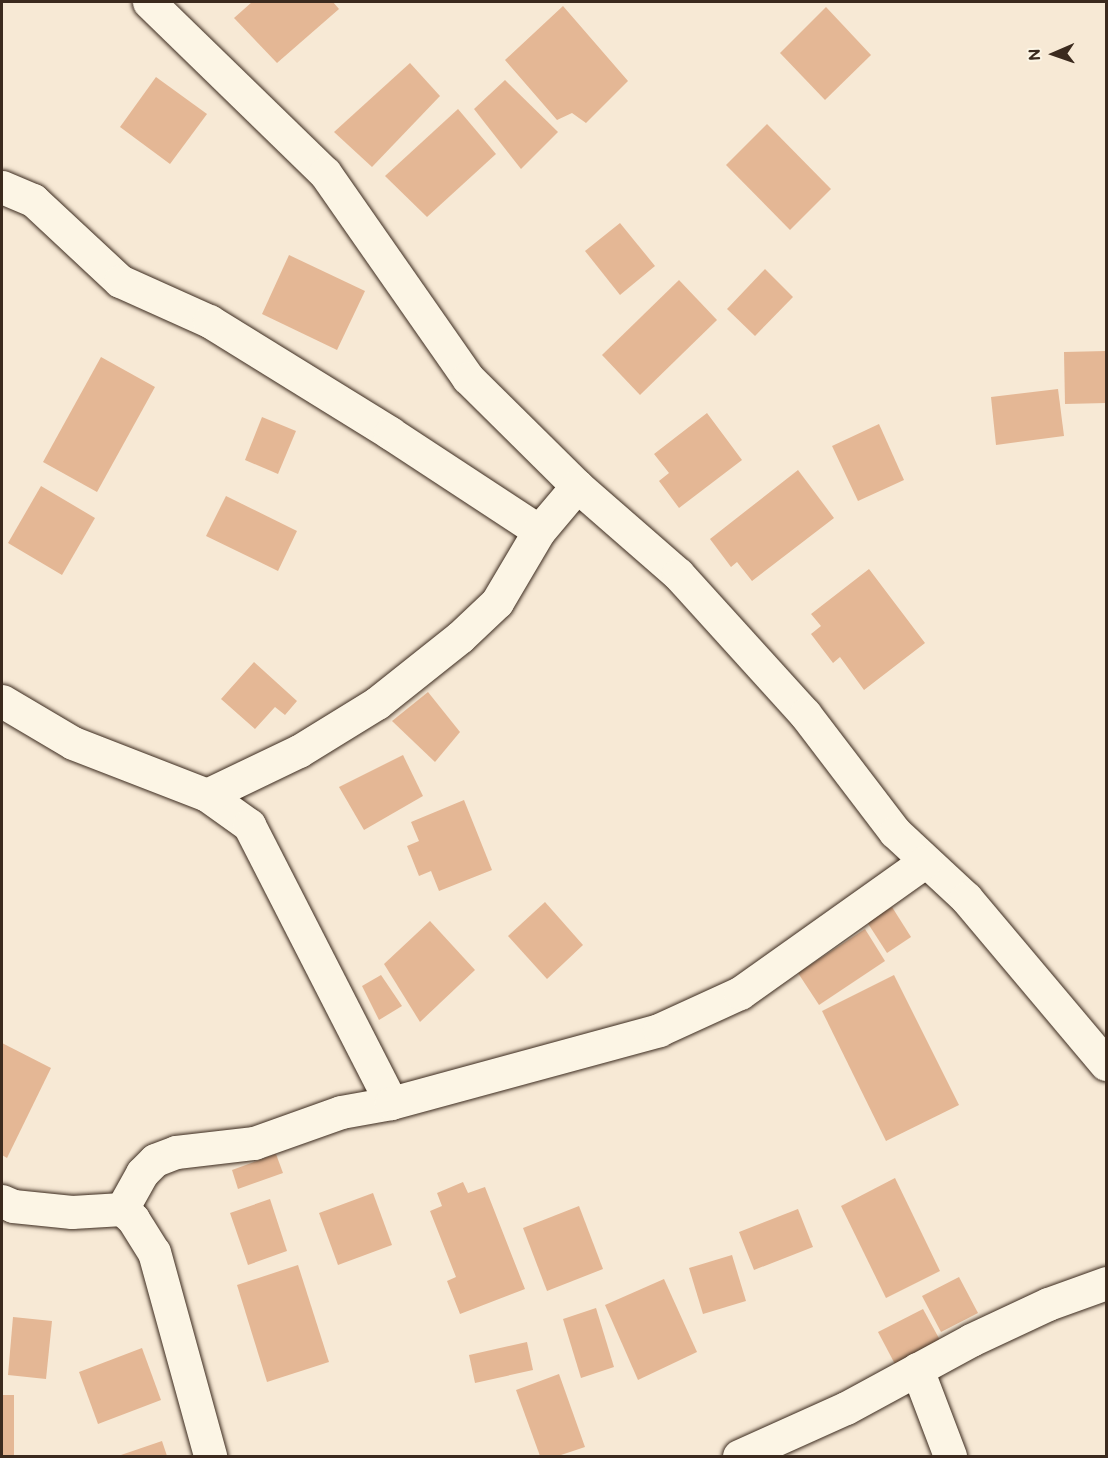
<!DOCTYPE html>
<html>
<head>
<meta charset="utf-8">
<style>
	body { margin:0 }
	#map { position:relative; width:1108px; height:1458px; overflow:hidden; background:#f7e9d5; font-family:"Balsamiq Sans",sans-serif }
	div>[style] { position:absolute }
	.building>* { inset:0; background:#e4b795 }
	.roads { filter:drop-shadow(0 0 2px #3b2a1e) drop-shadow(0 0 2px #3b2a1e) }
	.minor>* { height:33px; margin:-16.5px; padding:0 16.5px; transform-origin:16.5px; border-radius:16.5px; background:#fcf5e5 }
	span { translate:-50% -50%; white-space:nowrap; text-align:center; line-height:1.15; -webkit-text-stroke:4.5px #fcf5e5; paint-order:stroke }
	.frame { position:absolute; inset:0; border:3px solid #3b2a1e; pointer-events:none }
	.north { position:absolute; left:1024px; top:24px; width:60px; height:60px; -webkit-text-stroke:4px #fcf5e5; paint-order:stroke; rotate:268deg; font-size:16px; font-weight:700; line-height:24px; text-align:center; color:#3b2a1e }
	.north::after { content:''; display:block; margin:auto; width:21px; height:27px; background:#3b2a1e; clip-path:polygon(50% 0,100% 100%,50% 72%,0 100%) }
</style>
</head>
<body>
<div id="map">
	<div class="building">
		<div style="clip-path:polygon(252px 2px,333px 2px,339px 9px,277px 63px,234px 18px)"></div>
		<div style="clip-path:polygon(563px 6px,628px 81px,586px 123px,572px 113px,557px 120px,505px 60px)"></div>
		<div style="clip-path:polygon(826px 7px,871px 55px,825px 100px,780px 53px)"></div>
		<div style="clip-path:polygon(410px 63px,440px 96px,372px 167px,334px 132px)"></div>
		<div style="clip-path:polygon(156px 77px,207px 114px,170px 164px,120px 127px)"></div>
		<div style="clip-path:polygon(505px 80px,558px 132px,521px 169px,474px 109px)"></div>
		<div style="clip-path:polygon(458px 109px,496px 154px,427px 217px,385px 176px)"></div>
		<div style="clip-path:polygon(767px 124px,831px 189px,790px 230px,726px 165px)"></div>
		<div style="clip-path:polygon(620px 223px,655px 266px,620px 295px,585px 251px)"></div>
		<div style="clip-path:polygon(289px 255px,365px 291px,337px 350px,262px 314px)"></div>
		<div style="clip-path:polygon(765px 269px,793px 297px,755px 336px,727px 309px)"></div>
		<div style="clip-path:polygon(679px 280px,717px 320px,640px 395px,602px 355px)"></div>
		<div style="clip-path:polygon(1106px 351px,1106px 403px,1065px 404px,1064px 352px)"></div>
		<div style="clip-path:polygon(101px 357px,155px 387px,97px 492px,43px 462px)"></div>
		<div style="clip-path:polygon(1058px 389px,1064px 436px,996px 445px,991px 397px)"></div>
		<div style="clip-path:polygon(707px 413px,742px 460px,679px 508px,659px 481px,669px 473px,654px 454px)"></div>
		<div style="clip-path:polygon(262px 417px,296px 431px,278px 474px,245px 460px)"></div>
		<div style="clip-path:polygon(879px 424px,904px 480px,858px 501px,832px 446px)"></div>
		<div style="clip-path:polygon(798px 470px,834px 518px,752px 581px,737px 562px,731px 567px,710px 539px)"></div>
		<div style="clip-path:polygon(41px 486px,95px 518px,62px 575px,8px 543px)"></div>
		<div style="clip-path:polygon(226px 496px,297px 531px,278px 571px,206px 536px)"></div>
		<div style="clip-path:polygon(869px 569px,925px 643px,864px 690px,840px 657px,833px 663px,811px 634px,821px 626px,811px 614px)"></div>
		<div style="clip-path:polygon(254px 662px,297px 701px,285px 715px,275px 707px,255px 729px,221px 699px)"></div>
		<div style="clip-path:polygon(428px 692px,460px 732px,435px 762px,392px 721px)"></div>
		<div style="clip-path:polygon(403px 755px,423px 796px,364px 830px,339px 787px)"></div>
		<div style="clip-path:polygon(464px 800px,492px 870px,439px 891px,431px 871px,419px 876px,407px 846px,419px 841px,411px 822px)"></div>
		<div style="clip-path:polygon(545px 902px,583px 945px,547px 979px,508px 936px)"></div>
		<div style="clip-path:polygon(892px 907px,911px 937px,887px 953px,867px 922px)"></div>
		<div style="clip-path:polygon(430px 921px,475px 970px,420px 1022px,384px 964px)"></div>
		<div style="clip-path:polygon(865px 929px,885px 961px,819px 1005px,798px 973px)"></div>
		<div style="clip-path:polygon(381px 975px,402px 1006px,379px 1020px,362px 986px)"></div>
		<div style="clip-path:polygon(894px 975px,959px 1105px,886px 1141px,822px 1011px)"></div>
		<div style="clip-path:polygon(2px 1043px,51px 1068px,7px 1158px,2px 1155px)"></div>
		<div style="clip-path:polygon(276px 1154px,283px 1173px,238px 1189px,232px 1170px)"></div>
		<div style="clip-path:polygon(895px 1178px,940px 1271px,886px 1298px,841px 1206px)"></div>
		<div style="clip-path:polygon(463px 1182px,468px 1193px,485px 1187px,525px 1289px,460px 1314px,447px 1281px,456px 1277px,430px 1211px,442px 1206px,437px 1193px)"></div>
		<div style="clip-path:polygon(373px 1193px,392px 1245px,338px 1265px,319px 1213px)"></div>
		<div style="clip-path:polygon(270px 1199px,287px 1251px,248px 1265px,230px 1213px)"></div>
		<div style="clip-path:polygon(579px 1206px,603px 1269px,547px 1291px,523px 1228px)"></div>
		<div style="clip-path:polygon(798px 1209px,813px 1247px,754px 1270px,739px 1232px)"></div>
		<div style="clip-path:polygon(732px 1255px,746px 1301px,703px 1314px,689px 1268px)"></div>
		<div style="clip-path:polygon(298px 1265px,329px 1362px,267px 1382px,237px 1285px)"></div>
		<div style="clip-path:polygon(959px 1277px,978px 1313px,941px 1332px,922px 1296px)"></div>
		<div style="clip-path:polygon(664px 1279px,697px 1352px,638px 1380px,605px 1305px)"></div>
		<div style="clip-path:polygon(596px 1308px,614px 1367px,581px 1378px,563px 1319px)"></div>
		<div style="clip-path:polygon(923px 1309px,941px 1342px,896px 1366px,878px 1332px)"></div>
		<div style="clip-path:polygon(13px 1317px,52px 1321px,46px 1379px,8px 1375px)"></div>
		<div style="clip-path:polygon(527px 1342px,533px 1370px,475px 1383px,469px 1355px)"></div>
		<div style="clip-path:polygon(142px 1348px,161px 1400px,98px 1424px,79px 1372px)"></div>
		<div style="clip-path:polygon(559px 1374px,585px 1447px,558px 1456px,540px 1456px,516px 1390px)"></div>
		<div style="clip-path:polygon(2px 1395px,14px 1395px,14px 1456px,2px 1456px)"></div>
		<div style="clip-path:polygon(162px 1441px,167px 1456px,118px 1456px)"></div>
	</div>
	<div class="roads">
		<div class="minor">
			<div style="left:149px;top:2px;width:245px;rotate:44.2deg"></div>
			<div style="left:325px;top:173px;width:250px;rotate:55.1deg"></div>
			<div style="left:468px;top:378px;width:153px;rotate:44.7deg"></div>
			<div style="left:577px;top:486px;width:134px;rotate:41.1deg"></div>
			<div style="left:678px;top:574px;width:189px;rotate:47.8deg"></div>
			<div style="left:805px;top:714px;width:148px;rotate:52.7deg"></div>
			<div style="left:895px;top:832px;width:97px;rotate:42.9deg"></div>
			<div style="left:966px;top:898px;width:217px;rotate:49.9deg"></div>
			<div style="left:2px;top:187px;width:34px;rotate:23deg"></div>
			<div style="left:33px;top:200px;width:119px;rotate:43deg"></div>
			<div style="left:120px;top:281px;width:98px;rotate:24.2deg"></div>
			<div style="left:209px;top:321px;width:213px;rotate:31.7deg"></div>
			<div style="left:390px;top:433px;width:178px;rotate:33.3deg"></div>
			<div style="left:2px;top:701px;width:82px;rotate:30.6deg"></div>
			<div style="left:73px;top:743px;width:144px;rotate:21.2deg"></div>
			<div style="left:207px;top:795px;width:52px;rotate:35.5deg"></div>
			<div style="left:249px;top:825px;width:312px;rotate:62.9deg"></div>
			<div style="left:207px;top:795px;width:102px;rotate:-25.6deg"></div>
			<div style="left:299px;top:751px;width:92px;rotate:-31.6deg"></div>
			<div style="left:377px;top:703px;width:106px;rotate:-38.5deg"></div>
			<div style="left:460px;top:637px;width:51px;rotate:-43.4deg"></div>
			<div style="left:497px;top:602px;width:82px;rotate:-59.4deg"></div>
			<div style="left:539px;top:531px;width:59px;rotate:-49.8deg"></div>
			<div style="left:2px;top:1201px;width:12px;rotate:24deg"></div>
			<div style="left:13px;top:1206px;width:59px;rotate:5.8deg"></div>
			<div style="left:72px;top:1212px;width:50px;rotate:-3.4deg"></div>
			<div style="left:122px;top:1209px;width:15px;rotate:42deg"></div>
			<div style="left:133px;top:1219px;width:39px;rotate:58deg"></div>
			<div style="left:154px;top:1252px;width:212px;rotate:74.6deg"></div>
			<div style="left:122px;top:1209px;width:41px;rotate:-60.9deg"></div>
			<div style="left:142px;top:1173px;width:18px;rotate:-45deg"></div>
			<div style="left:155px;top:1160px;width:22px;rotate:-21deg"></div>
			<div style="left:176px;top:1152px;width:79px;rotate:-6.6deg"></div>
			<div style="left:254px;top:1143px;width:92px;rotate:-19.6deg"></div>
			<div style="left:341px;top:1112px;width:51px;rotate:-10.2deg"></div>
			<div style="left:391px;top:1103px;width:278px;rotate:-15.2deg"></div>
			<div style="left:659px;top:1030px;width:89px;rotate:-24.6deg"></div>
			<div style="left:740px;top:993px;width:226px;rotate:-35.4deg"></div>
			<div style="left:917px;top:1369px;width:93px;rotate:69.2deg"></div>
			<div style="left:739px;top:1456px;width:117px;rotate:-24.2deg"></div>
			<div style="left:846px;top:1408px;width:142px;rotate:-28.5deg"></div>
			<div style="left:971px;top:1340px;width:85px;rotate:-25.1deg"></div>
			<div style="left:1048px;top:1304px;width:62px;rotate:-19.9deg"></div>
		</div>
	</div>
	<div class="frame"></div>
	<div class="north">N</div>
</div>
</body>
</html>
